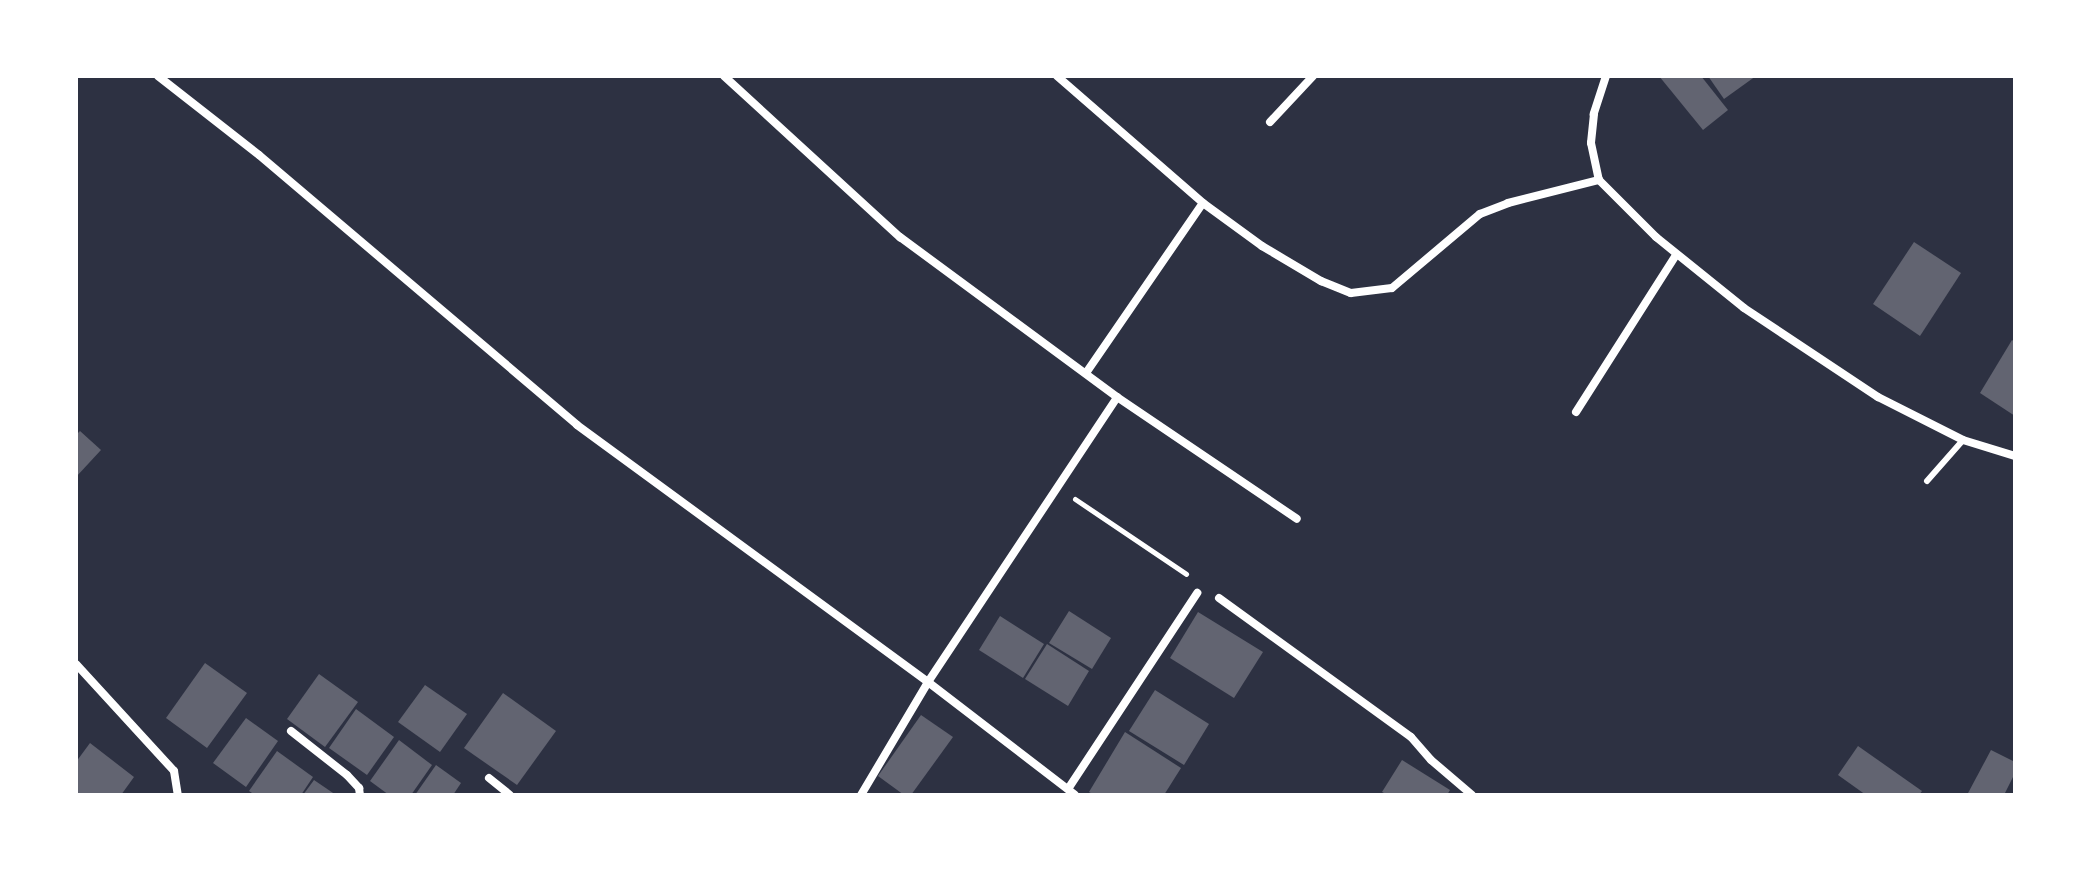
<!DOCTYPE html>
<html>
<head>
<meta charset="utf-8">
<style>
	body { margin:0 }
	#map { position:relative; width:2091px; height:871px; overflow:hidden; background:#2d3142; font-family:"DM Sans",sans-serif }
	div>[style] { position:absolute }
	.building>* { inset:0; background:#626471 }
	.path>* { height:5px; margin:-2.5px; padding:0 2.5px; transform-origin:2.5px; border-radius:2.5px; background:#fff }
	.service>* { height:6px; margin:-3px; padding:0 3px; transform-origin:3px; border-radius:3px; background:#fff }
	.minor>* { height:8px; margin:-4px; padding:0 4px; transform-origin:4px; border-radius:4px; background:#fff }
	span { translate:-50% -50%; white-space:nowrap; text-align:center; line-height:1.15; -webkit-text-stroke:6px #fff; paint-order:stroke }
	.frame { position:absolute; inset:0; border:78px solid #fff; pointer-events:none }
</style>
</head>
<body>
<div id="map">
	<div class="building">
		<div style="clip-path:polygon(1659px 76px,1701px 76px,1728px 110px,1703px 130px)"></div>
		<div style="clip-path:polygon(1708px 76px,1756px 76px,1724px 99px)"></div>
		<div style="clip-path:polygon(1914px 242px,1961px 273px,1920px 336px,1873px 304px)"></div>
		<div style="clip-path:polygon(2012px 340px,2015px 342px,2015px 416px,1980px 393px)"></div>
		<div style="clip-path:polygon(80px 431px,101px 450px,76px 477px,76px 435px)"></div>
		<div style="clip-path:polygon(1069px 611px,1111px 638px,1092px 669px,1049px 643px)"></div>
		<div style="clip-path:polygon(1198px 612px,1263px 652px,1234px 698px,1170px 658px)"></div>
		<div style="clip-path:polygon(1000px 616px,1044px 644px,1023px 678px,979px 650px)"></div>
		<div style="clip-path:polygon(1047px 644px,1089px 671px,1068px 706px,1025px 679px)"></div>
		<div style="clip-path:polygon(205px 663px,247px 693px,207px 748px,166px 718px)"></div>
		<div style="clip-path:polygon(319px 674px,358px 702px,325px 747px,287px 719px)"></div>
		<div style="clip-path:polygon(425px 685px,467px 714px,440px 752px,398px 722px)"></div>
		<div style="clip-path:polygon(1155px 690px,1209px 724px,1184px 765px,1129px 731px)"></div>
		<div style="clip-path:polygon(503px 693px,556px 731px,517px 785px,464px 748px)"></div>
		<div style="clip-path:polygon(356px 709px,394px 737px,367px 775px,329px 748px)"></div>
		<div style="clip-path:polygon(921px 715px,953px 737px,911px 795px,904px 795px,878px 776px)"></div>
		<div style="clip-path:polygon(246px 718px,278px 741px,246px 787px,213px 763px)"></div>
		<div style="clip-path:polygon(1125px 732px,1181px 768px,1164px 795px,1094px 795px,1089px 792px)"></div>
		<div style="clip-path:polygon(399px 740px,432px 765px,411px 795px,389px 795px,370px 781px)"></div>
		<div style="clip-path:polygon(90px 743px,134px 777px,121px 795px,76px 795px,76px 762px)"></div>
		<div style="clip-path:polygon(1858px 746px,1922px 791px,1919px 795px,1866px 795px,1838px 775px)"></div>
		<div style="clip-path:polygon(1991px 750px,2015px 762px,2015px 773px,2004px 795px,1967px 795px)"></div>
		<div style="clip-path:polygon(277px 751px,313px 777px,301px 795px,255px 795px,249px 791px)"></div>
		<div style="clip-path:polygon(1402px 760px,1450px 790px,1447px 795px,1388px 795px,1382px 792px)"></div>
		<div style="clip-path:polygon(436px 765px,461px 783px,453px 795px,415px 795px)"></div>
		<div style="clip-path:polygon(314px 780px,336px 795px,303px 795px)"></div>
	</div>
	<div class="path">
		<div style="left:1075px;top:499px;width:134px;rotate:34deg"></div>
	</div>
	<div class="service">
		<div style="left:1927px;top:481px;width:55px;rotate:-48.7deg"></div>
	</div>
	<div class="minor">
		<div style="left:158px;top:76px;width:128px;rotate:38deg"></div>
		<div style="left:259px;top:155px;width:417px;rotate:40.3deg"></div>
		<div style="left:577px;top:425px;width:435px;rotate:36.2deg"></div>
		<div style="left:928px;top:682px;width:185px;rotate:37.5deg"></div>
		<div style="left:724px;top:76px;width:239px;rotate:42.5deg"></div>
		<div style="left:900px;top:237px;width:270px;rotate:36.4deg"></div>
		<div style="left:1117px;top:397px;width:217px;rotate:34.1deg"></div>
		<div style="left:1057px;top:76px;width:194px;rotate:41deg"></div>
		<div style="left:1203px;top:203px;width:73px;rotate:36.1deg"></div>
		<div style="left:1262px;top:246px;width:69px;rotate:30.7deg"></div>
		<div style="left:1321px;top:281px;width:32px;rotate:22deg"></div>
		<div style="left:1351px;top:293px;width:41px;rotate:-7deg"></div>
		<div style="left:1392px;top:288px;width:115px;rotate:-40.1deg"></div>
		<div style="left:1480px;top:214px;width:30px;rotate:-21deg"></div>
		<div style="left:1508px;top:203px;width:94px;rotate:-14.2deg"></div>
		<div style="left:1606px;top:76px;width:40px;rotate:108deg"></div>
		<div style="left:1594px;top:114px;width:29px;rotate:96deg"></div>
		<div style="left:1591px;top:143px;width:38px;rotate:78deg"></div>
		<div style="left:1599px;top:180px;width:81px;rotate:45deg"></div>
		<div style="left:1656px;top:237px;width:113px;rotate:38.9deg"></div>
		<div style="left:1744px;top:308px;width:161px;rotate:33.6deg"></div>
		<div style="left:1878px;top:397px;width:95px;rotate:26.8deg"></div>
		<div style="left:1963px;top:440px;width:54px;rotate:17.1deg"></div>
		<div style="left:1270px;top:122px;width:63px;rotate:-46.9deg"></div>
		<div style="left:1086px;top:373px;width:206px;rotate:-55.5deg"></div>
		<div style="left:1576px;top:412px;width:186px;rotate:-57.5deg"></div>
		<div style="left:1219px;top:598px;width:237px;rotate:35.9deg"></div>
		<div style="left:1411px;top:737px;width:30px;rotate:49deg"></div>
		<div style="left:1431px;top:760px;width:54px;rotate:40.5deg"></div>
		<div style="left:76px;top:664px;width:145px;rotate:47.5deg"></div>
		<div style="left:174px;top:771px;width:24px;rotate:81deg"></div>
		<div style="left:291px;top:731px;width:71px;rotate:38.2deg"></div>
		<div style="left:347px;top:775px;width:18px;rotate:47deg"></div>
		<div style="left:359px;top:788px;width:7px;rotate:82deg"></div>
		<div style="left:489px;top:778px;width:27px;rotate:39deg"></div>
		<div style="left:1068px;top:789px;width:235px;rotate:-56.6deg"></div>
		<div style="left:861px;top:795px;width:131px;rotate:-59.3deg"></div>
		<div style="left:928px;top:682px;width:342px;rotate:-56.4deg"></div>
	</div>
	<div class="frame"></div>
</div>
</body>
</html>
